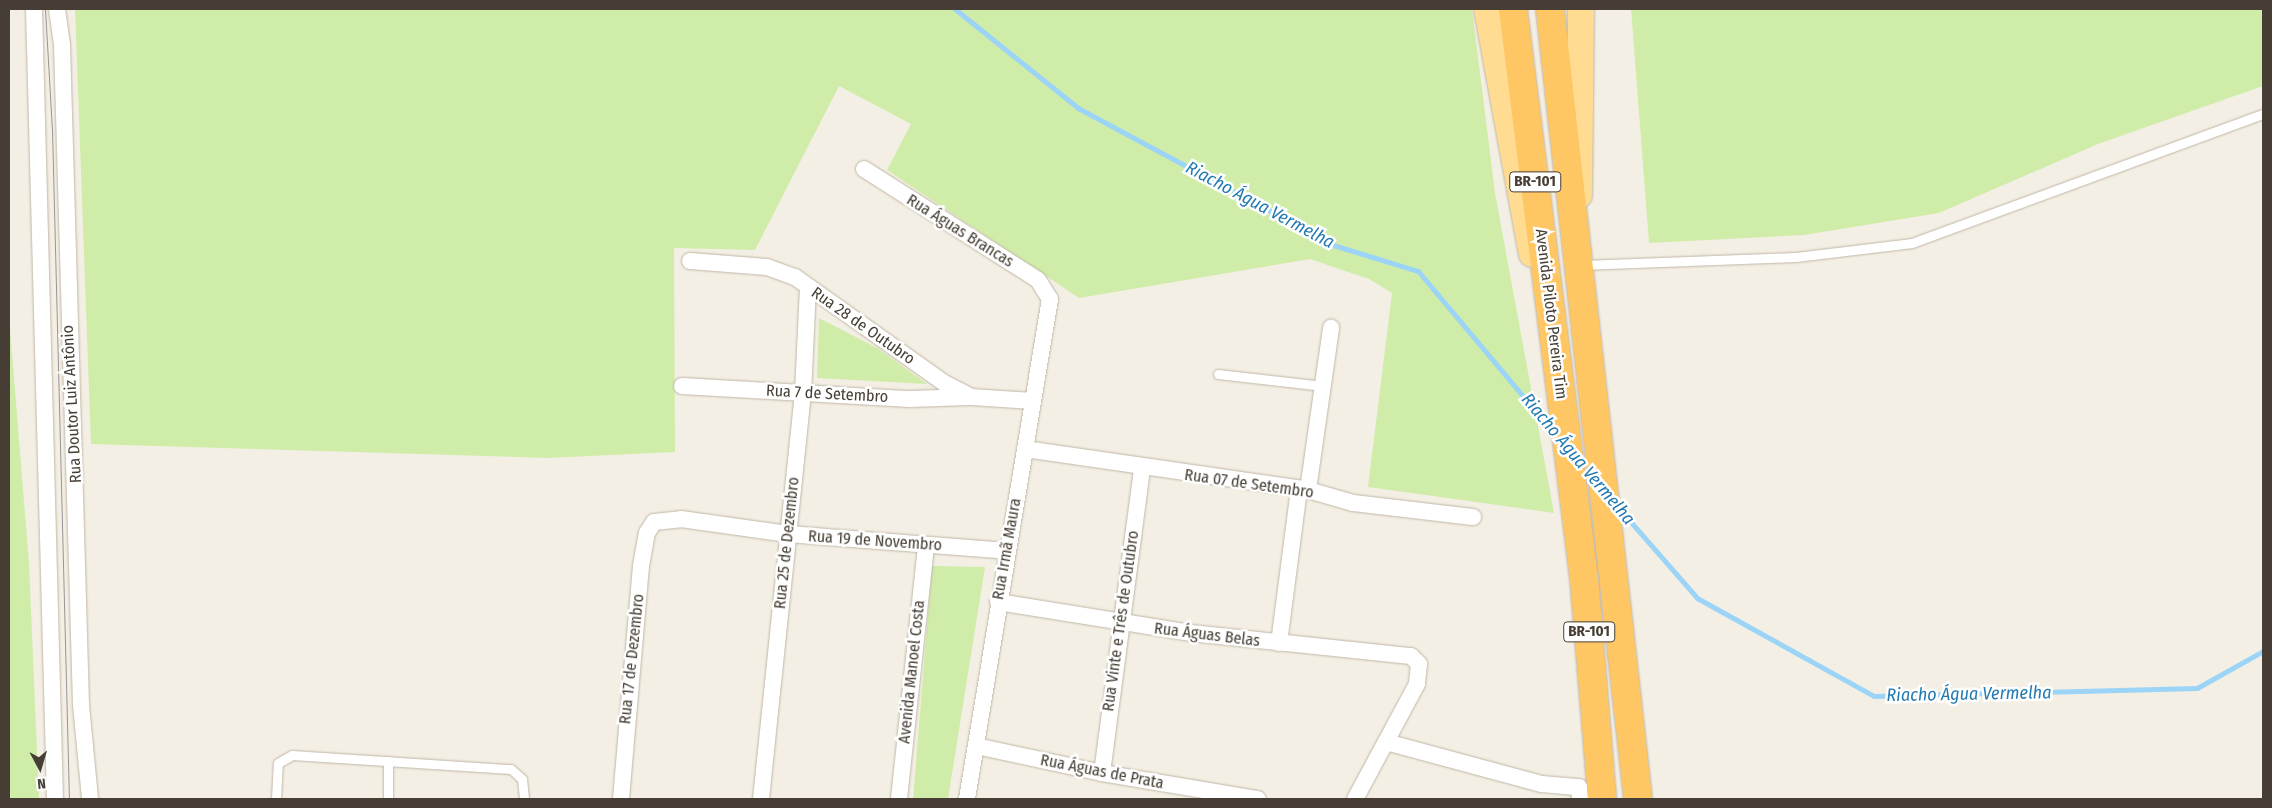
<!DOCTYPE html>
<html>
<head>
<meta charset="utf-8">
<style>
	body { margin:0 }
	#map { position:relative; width:2272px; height:808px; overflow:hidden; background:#f4efe4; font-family:"Fira Sans Condensed",sans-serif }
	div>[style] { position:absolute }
	.green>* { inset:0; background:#d0eca9 }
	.stream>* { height:5px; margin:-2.5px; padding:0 2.5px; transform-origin:2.5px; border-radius:2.5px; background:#9bd4f6 }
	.roads { filter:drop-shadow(0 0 1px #c0b6a6) drop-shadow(0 0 1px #c0b6a6) }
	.lane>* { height:9px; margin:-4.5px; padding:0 4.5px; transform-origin:4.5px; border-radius:4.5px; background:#fff }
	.street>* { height:16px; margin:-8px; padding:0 8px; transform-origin:8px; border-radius:8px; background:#fff }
	.primary>* { height:26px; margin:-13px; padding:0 13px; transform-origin:13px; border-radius:13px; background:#ffdc92 }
	.highway>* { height:28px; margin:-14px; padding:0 14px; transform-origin:14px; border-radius:14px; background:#ffc664 }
	.tram>* { height:1px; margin:-0.5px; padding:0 0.5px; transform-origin:0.5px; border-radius:0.5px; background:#959595 }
	span { translate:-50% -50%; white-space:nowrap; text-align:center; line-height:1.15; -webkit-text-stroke:5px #fff; paint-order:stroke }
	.shield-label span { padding:1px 4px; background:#fff; border:1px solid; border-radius:4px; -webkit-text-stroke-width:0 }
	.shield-label { font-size:15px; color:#463e34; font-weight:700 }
	.street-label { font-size:16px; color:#463e34 }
	.water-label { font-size:18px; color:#237ab2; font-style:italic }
	.frame { position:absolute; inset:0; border:10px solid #463e34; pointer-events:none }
	.north { position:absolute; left:15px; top:743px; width:50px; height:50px; -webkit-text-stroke:4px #fff; paint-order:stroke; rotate:174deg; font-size:14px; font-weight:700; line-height:20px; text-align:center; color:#463e34 }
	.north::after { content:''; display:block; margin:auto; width:18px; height:22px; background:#463e34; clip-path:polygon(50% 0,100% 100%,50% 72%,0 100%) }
</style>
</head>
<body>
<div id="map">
	<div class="green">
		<div style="clip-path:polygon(75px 9px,1472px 9px,1495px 193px,1554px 513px,1368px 487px,1392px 293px,1369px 279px,1310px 259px,1079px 298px,887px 170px,911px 124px,839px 86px,755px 250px,674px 248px,675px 452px,548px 458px,91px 444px)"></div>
		<div style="clip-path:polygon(1631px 9px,2263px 9px,2263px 86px,2098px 144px,1939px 213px,1804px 235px,1649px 243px)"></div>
		<div style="clip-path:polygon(9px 316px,29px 563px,39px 799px,9px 799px)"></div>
		<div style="clip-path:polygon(819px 318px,877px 348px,927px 384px,817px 378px)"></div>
		<div style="clip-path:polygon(932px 566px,985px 567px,948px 799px,913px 799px)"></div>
	</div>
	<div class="stream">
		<div style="left:955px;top:9px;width:158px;rotate:38.8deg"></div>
		<div style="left:1078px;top:108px;width:289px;rotate:28.2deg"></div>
		<div style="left:1333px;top:245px;width:89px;rotate:17deg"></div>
		<div style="left:1418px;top:271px;width:213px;rotate:50deg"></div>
		<div style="left:1616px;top:505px;width:123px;rotate:48.9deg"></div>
		<div style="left:1697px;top:598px;width:202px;rotate:29deg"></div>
		<div style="left:1874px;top:696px;width:323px;rotate:-1.4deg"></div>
		<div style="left:2197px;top:688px;width:76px;rotate:-29.3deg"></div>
	</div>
	<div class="roads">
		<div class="lane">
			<div style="left:1581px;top:265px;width:215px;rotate:-2.1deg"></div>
			<div style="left:1796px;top:257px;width:117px;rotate:-6.9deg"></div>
			<div style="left:1912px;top:243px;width:374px;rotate:-20.2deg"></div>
			<div style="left:1218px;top:374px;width:106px;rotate:6.5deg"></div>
			<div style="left:276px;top:799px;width:36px;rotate:-87deg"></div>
			<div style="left:278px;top:763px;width:16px;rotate:-30deg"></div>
			<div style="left:292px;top:755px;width:219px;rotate:3.7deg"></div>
			<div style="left:511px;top:769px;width:15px;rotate:42deg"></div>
			<div style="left:522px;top:779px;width:20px;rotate:84deg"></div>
			<div style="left:388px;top:799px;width:38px;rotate:-90deg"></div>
		</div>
		<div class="street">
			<div style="left:34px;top:9px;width:790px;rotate:88.48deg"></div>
			<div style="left:57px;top:9px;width:36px;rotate:82deg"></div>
			<div style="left:62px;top:45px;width:660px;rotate:88.35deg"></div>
			<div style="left:81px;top:705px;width:94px;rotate:84.5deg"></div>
			<div style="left:864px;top:169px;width:206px;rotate:32.5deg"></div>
			<div style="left:1038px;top:280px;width:22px;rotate:58deg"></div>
			<div style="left:1050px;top:299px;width:507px;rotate:99.43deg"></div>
			<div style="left:690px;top:261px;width:77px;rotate:4.5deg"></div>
			<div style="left:767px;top:267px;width:30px;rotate:20deg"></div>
			<div style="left:795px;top:277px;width:183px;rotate:35.4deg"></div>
			<div style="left:944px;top:383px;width:30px;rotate:27deg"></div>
			<div style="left:971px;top:397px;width:62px;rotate:3.7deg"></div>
			<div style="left:682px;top:386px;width:228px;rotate:3.3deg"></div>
			<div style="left:910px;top:399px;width:59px;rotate:-1.9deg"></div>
			<div style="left:1025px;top:449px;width:286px;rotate:8.2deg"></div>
			<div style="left:1308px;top:490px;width:47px;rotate:16.1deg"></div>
			<div style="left:1353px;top:503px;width:121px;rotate:6.7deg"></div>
			<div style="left:1308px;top:490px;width:164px;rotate:-81.9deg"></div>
			<div style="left:998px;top:602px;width:195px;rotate:9.1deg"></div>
			<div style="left:1191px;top:633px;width:221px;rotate:6deg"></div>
			<div style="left:1411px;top:656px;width:11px;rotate:45deg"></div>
			<div style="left:1419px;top:664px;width:20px;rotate:96deg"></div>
			<div style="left:1417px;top:684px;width:131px;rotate:118.3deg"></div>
			<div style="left:1279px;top:643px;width:155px;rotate:-82.6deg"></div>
			<div style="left:1386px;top:742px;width:162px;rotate:15.1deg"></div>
			<div style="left:1542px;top:784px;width:37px;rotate:5deg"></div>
			<div style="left:1579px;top:787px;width:12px;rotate:85deg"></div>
			<div style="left:976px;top:746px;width:129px;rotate:12.1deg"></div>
			<div style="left:1102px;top:773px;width:158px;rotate:9.5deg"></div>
			<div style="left:1102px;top:773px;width:307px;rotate:-82.5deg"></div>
			<div style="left:621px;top:799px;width:234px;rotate:-85.1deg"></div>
			<div style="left:641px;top:566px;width:34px;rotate:-80deg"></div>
			<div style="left:647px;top:533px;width:13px;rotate:-58deg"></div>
			<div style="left:654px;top:522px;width:27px;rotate:-6deg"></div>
			<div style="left:681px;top:519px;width:108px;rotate:8deg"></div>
			<div style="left:788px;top:534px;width:220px;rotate:4.4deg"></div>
			<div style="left:761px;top:799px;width:408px;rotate:-84.1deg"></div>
			<div style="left:803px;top:393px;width:106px;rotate:-87.3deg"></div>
			<div style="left:899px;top:799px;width:255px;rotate:-83.9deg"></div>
		</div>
		<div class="primary">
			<div style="left:1487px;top:9px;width:249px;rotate:79.6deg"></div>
			<div style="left:1579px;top:195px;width:186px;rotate:-89.4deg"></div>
		</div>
		<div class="highway">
			<div style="left:1513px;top:9px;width:573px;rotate:82.89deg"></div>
			<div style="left:1584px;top:578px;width:222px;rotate:85.3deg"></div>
			<div style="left:1550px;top:9px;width:795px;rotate:83.64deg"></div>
		</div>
	</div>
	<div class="tram">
		<div style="left:45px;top:9px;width:120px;rotate:86.7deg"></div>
		<div style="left:52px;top:129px;width:670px;rotate:88.55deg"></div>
	</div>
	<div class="shield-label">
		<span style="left:1535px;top:182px">BR-101</span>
		<span style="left:1589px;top:632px">BR-101</span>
	</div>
	<div class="street-label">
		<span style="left:960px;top:231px;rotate:32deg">Rua Águas Brancas</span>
		<span style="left:1551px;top:314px;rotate:83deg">Avenida Piloto Pereira Tim</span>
		<span style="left:863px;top:326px;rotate:35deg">Rua 28 de Outubro</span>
		<span style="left:827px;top:394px;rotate:3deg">Rua 7 de Setembro</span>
		<span style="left:72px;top:404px;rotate:-93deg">Rua Doutor Luiz Antônio</span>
		<span style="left:1249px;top:484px;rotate:8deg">Rua 07 de Setembro</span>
		<span style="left:875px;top:541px;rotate:4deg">Rua 19 de Novembro</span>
		<span style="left:787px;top:543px;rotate:-84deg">Rua 25 de Dezembro</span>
		<span style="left:1007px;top:549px;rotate:-80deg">Rua Irmã Maura</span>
		<span style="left:1121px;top:621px;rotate:-82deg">Rua Vinte e Três de Outubro</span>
		<span style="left:1207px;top:635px;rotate:7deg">Rua Águas Belas</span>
		<span style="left:632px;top:659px;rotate:-84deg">Rua 17 de Dezembro</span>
		<span style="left:912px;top:672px;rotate:-84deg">Avenida Manoel Costa</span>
		<span style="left:1102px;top:772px;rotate:11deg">Rua Águas de Prata</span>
	</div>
	<div class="water-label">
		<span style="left:1260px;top:205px;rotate:28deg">Riacho Água Vermelha</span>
		<span style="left:1578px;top:459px;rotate:50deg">Riacho Água Vermelha</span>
		<span style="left:1969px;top:694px;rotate:-1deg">Riacho Água Vermelha</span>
	</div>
	<div class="frame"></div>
	<div class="north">N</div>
</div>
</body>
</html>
